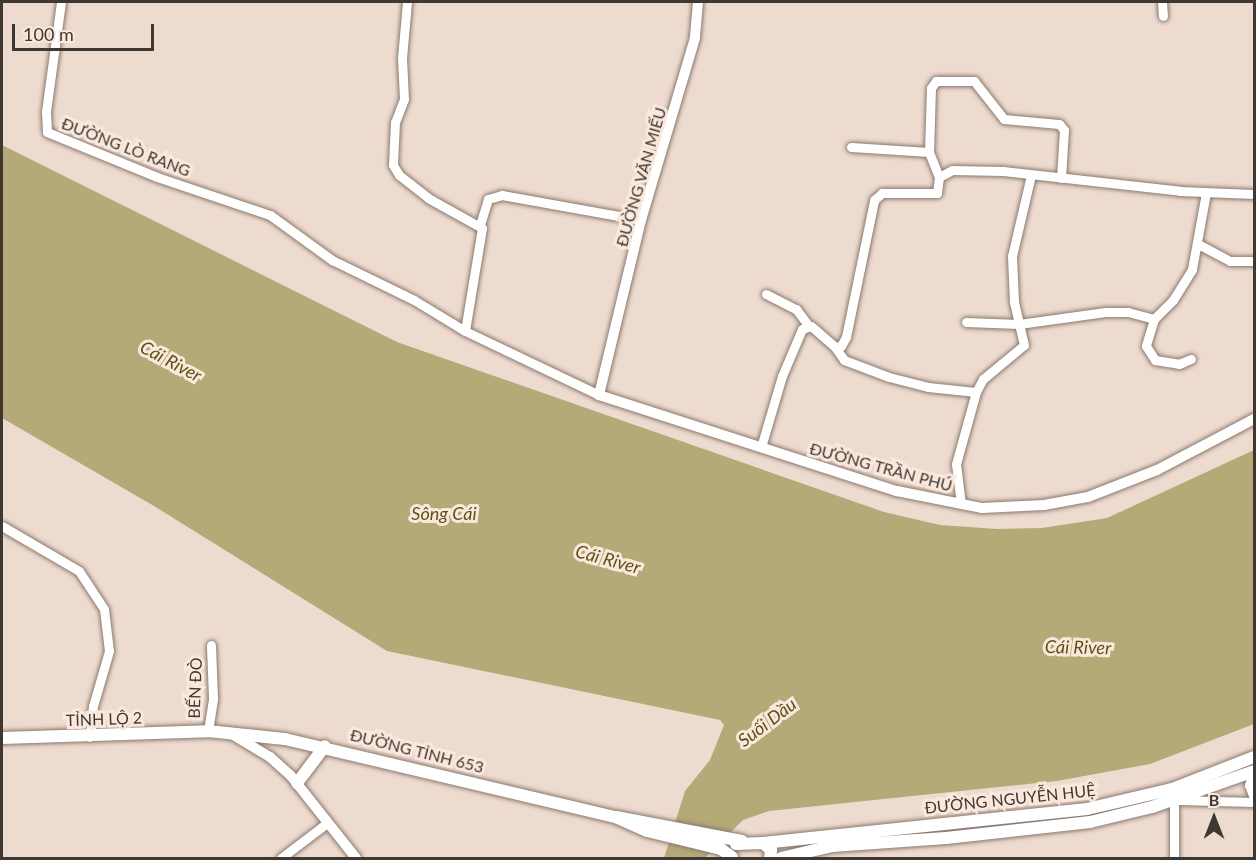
<!DOCTYPE html>
<html>
<head>
<meta charset="utf-8">
<style>
	body { margin:0 }
	#map { position:relative; width:1256px; height:860px; overflow:hidden; background:#eedbcf; font-family:Lato,sans-serif }
	div>[style] { position:absolute }
	.water>* { inset:0; background:#b4aa78 }
	.roads { filter:drop-shadow(0 0 2px #8a796e) drop-shadow(0 0 2px #8a796e) }
	.minor>* { height:9px; margin:-4.5px; padding:0 4.5px; transform-origin:4.5px; border-radius:4.5px; background:#fff }
	.tertiary>* { height:10px; margin:-5px; padding:0 5px; transform-origin:5px; border-radius:5px; background:#fff }
	.secondary>* { height:12px; margin:-6px; padding:0 6px; transform-origin:6px; border-radius:6px; background:#fff }
	span { translate:-50% -50%; white-space:nowrap; text-align:center; line-height:1.15; -webkit-text-stroke:6px #fbe8dc; paint-order:stroke }
	.street-label { font-size:16px; color:#3e3732 }
	.water-label { font-size:18px; color:#5d5115; font-style:italic }
	.frame { position:absolute; inset:0; border:3px solid #3e3732; pointer-events:none }
	.north { position:absolute; left:1184px; top:788px; width:60px; height:60px; -webkit-text-stroke:4px #fbe8dc; paint-order:stroke; rotate:0deg; font-size:16px; font-weight:700; line-height:24px; text-align:center; color:#3e3732 }
	.north::after { content:''; display:block; margin:auto; width:21px; height:27px; background:#3e3732; clip-path:polygon(50% 0,100% 100%,50% 72%,0 100%) }
	.scale { position:absolute; left:12px; top:24px; width:142px; height:27px; box-sizing:border-box; border:3px solid #3e3732; border-top:0; padding-left:8px; font-size:18px; line-height:21px; white-space:nowrap; color:#3e3732; -webkit-text-stroke:4px #fbe8dc; paint-order:stroke }
</style>
</head>
<body>
<div id="map">
	<div class="water">
		<div style="clip-path:polygon(2px 145px,397px 342px,884px 512px,940px 525px,997px 529px,1042px 528px,1107px 518px,1254px 450px,1254px 724px,1150px 764px,1057px 781px,769px 811px,743px 820px,705px 858px,664px 858px,685px 791px,710px 760px,724px 725px,720px 720px,387px 651px,154px 506px,2px 418px)"></div>
	</div>
	<div class="roads">
		<div class="minor">
			<div style="left:61px;top:2px;width:111px;rotate:97.8deg"></div>
			<div style="left:46px;top:112px;width:20px;rotate:87deg"></div>
			<div style="left:47px;top:132px;width:119px;rotate:22.2deg"></div>
			<div style="left:157px;top:177px;width:119px;rotate:18.6deg"></div>
			<div style="left:270px;top:215px;width:77px;rotate:36deg"></div>
			<div style="left:332px;top:260px;width:91px;rotate:26deg"></div>
			<div style="left:414px;top:300px;width:60px;rotate:31.3deg"></div>
			<div style="left:465px;top:331px;width:148px;rotate:25.5deg"></div>
			<div style="left:407px;top:2px;width:56px;rotate:95.1deg"></div>
			<div style="left:402px;top:58px;width:41px;rotate:87.2deg"></div>
			<div style="left:404px;top:99px;width:25px;rotate:111deg"></div>
			<div style="left:395px;top:122px;width:43px;rotate:92.7deg"></div>
			<div style="left:393px;top:165px;width:12px;rotate:59deg"></div>
			<div style="left:399px;top:175px;width:37px;rotate:38deg"></div>
			<div style="left:428px;top:198px;width:62px;rotate:29.1deg"></div>
			<div style="left:482px;top:228px;width:104px;rotate:99.4deg"></div>
			<div style="left:1162px;top:2px;width:14px;rotate:86deg"></div>
			<div style="left:851px;top:147px;width:78px;rotate:3.7deg"></div>
			<div style="left:939px;top:177px;width:15px;rotate:-28deg"></div>
			<div style="left:952px;top:170px;width:51px;rotate:1.1deg"></div>
			<div style="left:1003px;top:171px;width:178px;rotate:6.4deg"></div>
			<div style="left:1180px;top:191px;width:74px;rotate:2.3deg"></div>
			<div style="left:480px;top:225px;width:27px;rotate:-73deg"></div>
			<div style="left:488px;top:199px;width:15px;rotate:-16deg"></div>
			<div style="left:502px;top:195px;width:141px;rotate:10.2deg"></div>
			<div style="left:1198px;top:244px;width:36px;rotate:28deg"></div>
			<div style="left:1230px;top:261px;width:24px"></div>
			<div style="left:766px;top:294px;width:34px;rotate:27deg"></div>
			<div style="left:796px;top:309px;width:20px;rotate:53deg"></div>
			<div style="left:1154px;top:319px;width:28px;rotate:107deg"></div>
			<div style="left:1146px;top:346px;width:17px;rotate:57deg"></div>
			<div style="left:1155px;top:360px;width:24px;rotate:9deg"></div>
			<div style="left:1179px;top:364px;width:13px;rotate:-23deg"></div>
			<div style="left:966px;top:322px;width:53px;rotate:2.2deg"></div>
			<div style="left:1019px;top:324px;width:87px;rotate:-7.9deg"></div>
			<div style="left:1105px;top:312px;width:23px"></div>
			<div style="left:1128px;top:312px;width:27px;rotate:15deg"></div>
			<div style="left:1154px;top:319px;width:27px;rotate:-45deg"></div>
			<div style="left:1173px;top:300px;width:36px;rotate:-58deg"></div>
			<div style="left:1192px;top:269px;width:77px;rotate:-79.6deg"></div>
			<div style="left:835px;top:347px;width:16px;rotate:55deg"></div>
			<div style="left:844px;top:360px;width:48px;rotate:20.7deg"></div>
			<div style="left:889px;top:377px;width:40px;rotate:14.4deg"></div>
			<div style="left:928px;top:387px;width:48px;rotate:5.9deg"></div>
			<div style="left:761px;top:447px;width:74px;rotate:-73.5deg"></div>
			<div style="left:782px;top:376px;width:51px;rotate:-66.9deg"></div>
			<div style="left:802px;top:329px;width:9px;rotate:-18deg"></div>
			<div style="left:811px;top:326px;width:32px;rotate:41deg"></div>
			<div style="left:835px;top:347px;width:6px;rotate:-9deg"></div>
			<div style="left:841px;top:346px;width:10px;rotate:-61deg"></div>
			<div style="left:846px;top:337px;width:140px;rotate:-78.4deg"></div>
			<div style="left:874px;top:200px;width:11px;rotate:-41deg"></div>
			<div style="left:882px;top:193px;width:55px"></div>
			<div style="left:937px;top:193px;width:16px;rotate:-83deg"></div>
			<div style="left:939px;top:177px;width:27px;rotate:-112deg"></div>
			<div style="left:929px;top:152px;width:64px;rotate:-88.2deg"></div>
			<div style="left:931px;top:88px;width:9px;rotate:-54deg"></div>
			<div style="left:936px;top:81px;width:38px"></div>
			<div style="left:974px;top:81px;width:48px;rotate:51.7deg"></div>
			<div style="left:1004px;top:119px;width:55px;rotate:5.2deg"></div>
			<div style="left:1059px;top:124px;width:8px;rotate:50deg"></div>
			<div style="left:1064px;top:130px;width:48px;rotate:93.6deg"></div>
			<div style="left:961px;top:504px;width:40px;rotate:-97.1deg"></div>
			<div style="left:956px;top:464px;width:75px;rotate:-74.5deg"></div>
			<div style="left:976px;top:392px;width:15px;rotate:-62deg"></div>
			<div style="left:983px;top:379px;width:53px;rotate:-39.7deg"></div>
			<div style="left:1024px;top:345px;width:44px;rotate:-103.1deg"></div>
			<div style="left:1014px;top:302px;width:46px;rotate:-92.5deg"></div>
			<div style="left:1012px;top:256px;width:83px;rotate:-76.8deg"></div>
			<div style="left:2px;top:526px;width:89px;rotate:30.3deg"></div>
			<div style="left:79px;top:571px;width:45px;rotate:56.7deg"></div>
			<div style="left:104px;top:609px;width:42px;rotate:83.2deg"></div>
			<div style="left:109px;top:651px;width:57px;rotate:106.2deg"></div>
			<div style="left:93px;top:706px;width:31px;rotate:96deg"></div>
			<div style="left:208px;top:731px;width:33px;rotate:-81deg"></div>
			<div style="left:213px;top:698px;width:53px;rotate:-92.2deg"></div>
			<div style="left:1254px;top:771px;width:15px;rotate:110deg"></div>
			<div style="left:1249px;top:785px;width:14px;rotate:69deg"></div>
			<div style="left:1174px;top:795px;width:63px;rotate:90deg"></div>
			<div style="left:1179px;top:800px;width:75px;rotate:1.5deg"></div>
			<div style="left:281px;top:858px;width:58px;rotate:-37.3deg"></div>
		</div>
		<div class="tertiary">
			<div style="left:698px;top:2px;width:36px;rotate:95deg"></div>
			<div style="left:695px;top:38px;width:190px;rotate:106.5deg"></div>
			<div style="left:641px;top:220px;width:180px;rotate:103.5deg"></div>
			<div style="left:599px;top:395px;width:313px;rotate:17.9deg"></div>
			<div style="left:897px;top:491px;width:87px;rotate:11.3deg"></div>
			<div style="left:982px;top:508px;width:62px;rotate:-2.8deg"></div>
			<div style="left:1044px;top:505px;width:45px;rotate:-10.3deg"></div>
			<div style="left:1088px;top:497px;width:74px;rotate:-21.4deg"></div>
			<div style="left:1157px;top:470px;width:110px;rotate:-27.7deg"></div>
			<div style="left:230px;top:733px;width:47px;rotate:31deg"></div>
			<div style="left:270px;top:757px;width:28px;rotate:42deg"></div>
			<div style="left:291px;top:776px;width:105px;rotate:51.6deg"></div>
		</div>
		<div class="secondary">
			<div style="left:2px;top:738px;width:206px;rotate:-1.9deg"></div>
			<div style="left:208px;top:731px;width:77px;rotate:5.9deg"></div>
			<div style="left:285px;top:739px;width:340px;rotate:13.3deg"></div>
			<div style="left:297px;top:783px;width:46px;rotate:-52.9deg"></div>
			<div style="left:763px;top:843px;width:326px;rotate:-6deg"></div>
			<div style="left:1087px;top:809px;width:87px;rotate:-13.2deg"></div>
			<div style="left:1172px;top:789px;width:88px;rotate:-21.3deg"></div>
			<div style="left:736px;top:844px;width:27px;rotate:-2deg"></div>
			<div style="left:763px;top:843px;width:11px;rotate:41deg"></div>
			<div style="left:771px;top:850px;width:8px;rotate:97deg"></div>
			<div style="left:732px;top:857px;width:14px;rotate:-144deg"></div>
			<div style="left:721px;top:849px;width:76px;rotate:-166.3deg"></div>
			<div style="left:647px;top:831px;width:34px;rotate:-156deg"></div>
			<div style="left:616px;top:817px;width:128px;rotate:10.8deg"></div>
			<div style="left:781px;top:858px;width:52px;rotate:-13.2deg"></div>
			<div style="left:832px;top:846px;width:114px;rotate:-4deg"></div>
			<div style="left:946px;top:838px;width:145px;rotate:-6.3deg"></div>
			<div style="left:1090px;top:822px;width:64px;rotate:-13.6deg"></div>
			<div style="left:1152px;top:807px;width:108px;rotate:-19.4deg"></div>
		</div>
	</div>
	<div class="street-label">
		<span style="left:126px;top:147px;rotate:21deg">ĐƯỜNG LÒ RANG</span>
		<span style="left:641px;top:177px;rotate:-74deg">ĐƯỜNG VĂN MIẾU</span>
		<span style="left:881px;top:467px;rotate:15deg">ĐƯỜNG TRẦN PHÚ</span>
		<span style="left:195px;top:688px;rotate:-88deg">BẾN ĐÒ</span>
		<span style="left:104px;top:719px;rotate:-2deg">TỈNH LỘ 2</span>
		<span style="left:417px;top:751px;rotate:14deg">ĐƯỜNG TỈNH 653</span>
		<span style="left:1010px;top:799px;rotate:-6deg">ĐƯỜNG NGUYỄN HUỆ</span>
	</div>
	<div class="water-label">
		<span style="left:171px;top:361px;rotate:28deg">Cái River</span>
		<span style="left:444px;top:513px">Sông Cái</span>
		<span style="left:608px;top:559px;rotate:15deg">Cái River</span>
		<span style="left:1078px;top:647px;rotate:1deg">Cái River</span>
		<span style="left:767px;top:722px;rotate:-37deg">Suối Dầu</span>
	</div>
	<div class="frame"></div>
	<div class="north">B</div>
	<div class="scale">100 m</div>
</div>
</body>
</html>
